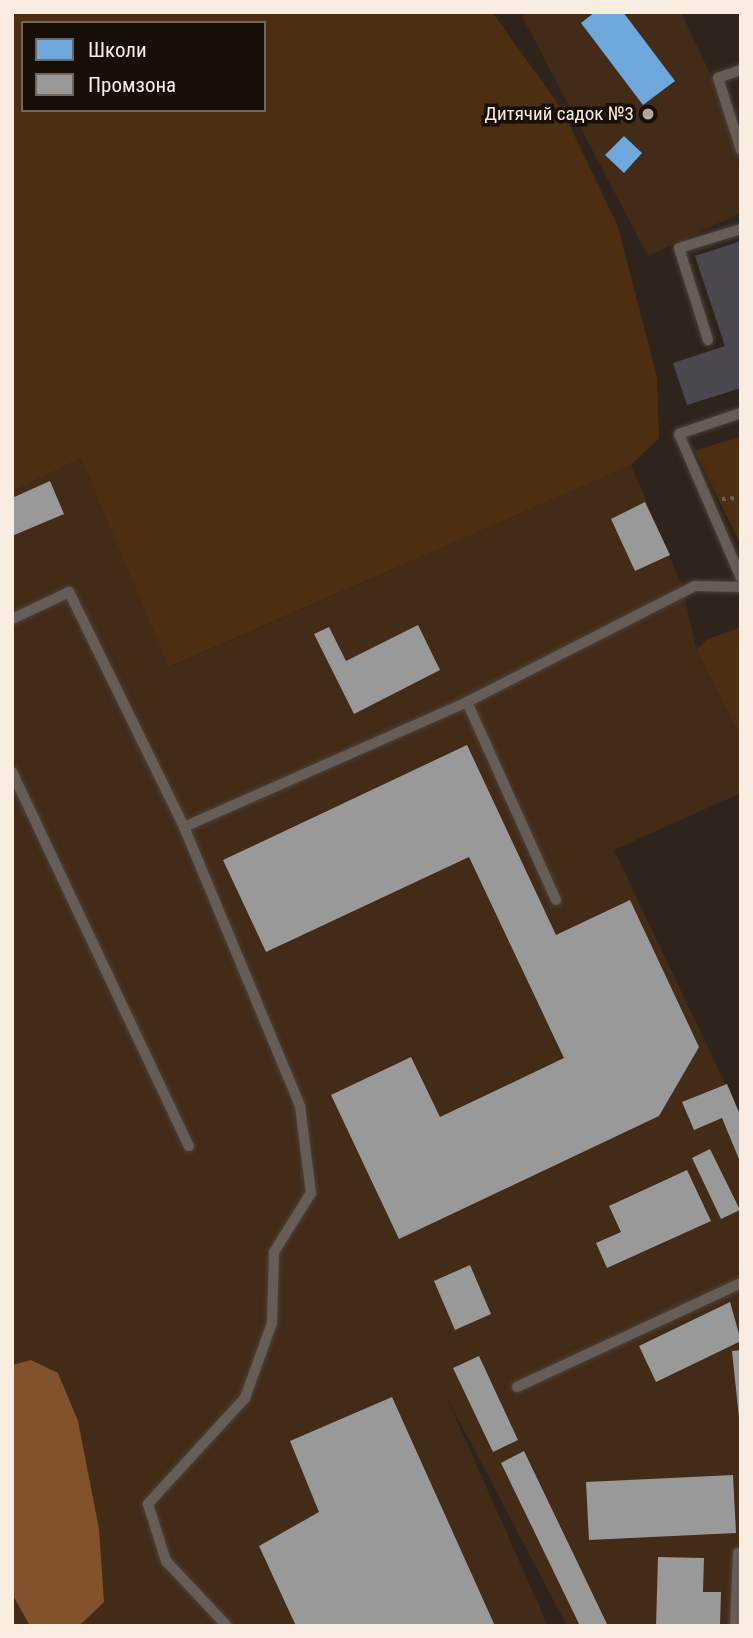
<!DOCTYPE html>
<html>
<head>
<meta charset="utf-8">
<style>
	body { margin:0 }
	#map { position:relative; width:753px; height:1638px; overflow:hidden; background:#2f241b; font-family:"Roboto Condensed",sans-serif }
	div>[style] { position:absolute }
	.built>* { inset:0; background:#422b17 }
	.green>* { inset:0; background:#4e2e10 }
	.water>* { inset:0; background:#81522b }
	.schools>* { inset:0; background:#6fa8dc }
	.industry>* { inset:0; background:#999 }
	.building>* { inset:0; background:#4a484e }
	.path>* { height:3.5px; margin-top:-1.75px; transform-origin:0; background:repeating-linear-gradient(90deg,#6a615b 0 3.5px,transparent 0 8.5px) }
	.roads { filter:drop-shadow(0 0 2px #4b423b) drop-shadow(0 0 2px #4b423b) }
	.service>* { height:10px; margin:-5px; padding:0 5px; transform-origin:5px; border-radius:5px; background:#665e56 }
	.dots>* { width:19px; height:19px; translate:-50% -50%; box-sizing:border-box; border:4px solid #180f08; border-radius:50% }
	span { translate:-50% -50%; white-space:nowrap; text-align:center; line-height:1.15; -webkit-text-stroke:7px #180f08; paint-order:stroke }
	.poi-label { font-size:19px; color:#f9ece1 }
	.right { translate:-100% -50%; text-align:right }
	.frame { position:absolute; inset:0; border:14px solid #f9ece1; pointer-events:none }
	.legend { position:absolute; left:21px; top:21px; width:245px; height:91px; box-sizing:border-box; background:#180f08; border:2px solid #72675f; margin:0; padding:9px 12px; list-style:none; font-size:21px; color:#f9ece1 }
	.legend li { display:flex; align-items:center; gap:14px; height:35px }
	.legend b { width:35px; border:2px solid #72675f }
</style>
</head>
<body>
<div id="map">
	<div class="built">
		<div style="clip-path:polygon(528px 12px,681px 12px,714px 82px,741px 168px,741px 213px,648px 256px,522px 16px)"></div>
		<div style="clip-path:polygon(81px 458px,170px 667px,631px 465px,681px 583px,697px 650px,741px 737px,741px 793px,614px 850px,741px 1117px,741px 1626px,567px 1626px,446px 1396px,548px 1626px,12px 1626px,12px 492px)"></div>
	</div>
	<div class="green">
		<div style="clip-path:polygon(evenodd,12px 12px,492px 12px,562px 109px,618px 227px,657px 377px,659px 438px,631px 465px,169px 667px,81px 458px,12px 492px,12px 12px,23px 23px,264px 23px,264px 110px,23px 110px,23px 23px)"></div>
		<div style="clip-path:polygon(741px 436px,741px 545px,695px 451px)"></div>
		<div style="clip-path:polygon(741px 627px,741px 737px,697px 650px,706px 640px)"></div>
	</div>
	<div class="water">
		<div style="clip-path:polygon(31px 1360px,58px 1373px,78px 1421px,99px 1529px,104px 1602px,79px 1626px,30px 1626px,12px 1594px,12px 1365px)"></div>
	</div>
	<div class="schools">
		<div style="clip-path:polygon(595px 12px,623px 12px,675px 81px,643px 105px,581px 23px)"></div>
		<div style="clip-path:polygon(624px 136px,642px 153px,624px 173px,605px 155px)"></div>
	</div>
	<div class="industry">
		<div style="clip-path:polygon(50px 481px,64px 514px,12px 536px,12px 498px)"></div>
		<div style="clip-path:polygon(645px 502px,670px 555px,635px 571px,611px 519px)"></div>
		<div style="clip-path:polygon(418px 625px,440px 670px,354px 714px,314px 634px,329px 627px,346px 661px)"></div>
		<div style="clip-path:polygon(467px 745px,556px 935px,630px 900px,699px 1047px,659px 1116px,399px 1239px,331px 1095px,411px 1057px,440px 1117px,564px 1058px,469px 857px,266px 952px,223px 860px)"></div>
		<div style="clip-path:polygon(727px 1084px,741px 1117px,741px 1164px,722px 1118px,694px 1130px,682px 1102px)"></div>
		<div style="clip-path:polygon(710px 1149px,740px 1210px,721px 1219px,692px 1158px)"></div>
		<div style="clip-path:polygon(687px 1170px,711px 1221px,607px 1268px,596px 1243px,621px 1232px,609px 1206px)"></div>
		<div style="clip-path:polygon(470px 1265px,491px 1314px,455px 1330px,434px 1281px)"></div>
		<div style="clip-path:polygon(730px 1302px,741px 1341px,656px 1382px,639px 1346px)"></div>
		<div style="clip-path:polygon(741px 1350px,741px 1418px,739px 1418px,732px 1351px)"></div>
		<div style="clip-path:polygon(479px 1356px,518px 1440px,493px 1452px,453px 1368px)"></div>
		<div style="clip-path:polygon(392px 1397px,495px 1626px,296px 1626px,259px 1546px,319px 1512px,290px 1441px)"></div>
		<div style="clip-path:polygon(524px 1451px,608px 1626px,580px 1626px,501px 1463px)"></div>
		<div style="clip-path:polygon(733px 1475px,736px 1533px,589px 1540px,586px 1482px)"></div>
		<div style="clip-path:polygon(658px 1557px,704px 1558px,703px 1592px,721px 1592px,720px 1626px,656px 1626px)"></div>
	</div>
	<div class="building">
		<div style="clip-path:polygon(741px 241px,741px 388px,687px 405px,673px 363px,725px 346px,695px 256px)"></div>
	</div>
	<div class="path">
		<div style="left:722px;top:499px;width:19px;rotate:-3deg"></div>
	</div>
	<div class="roads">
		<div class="service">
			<div style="left:741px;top:70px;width:24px;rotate:161deg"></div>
			<div style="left:718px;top:78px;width:76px;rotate:72.3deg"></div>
			<div style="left:708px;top:340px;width:96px;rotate:-107.5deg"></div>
			<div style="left:679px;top:248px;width:65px;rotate:-17deg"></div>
			<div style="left:741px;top:413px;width:65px;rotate:161.3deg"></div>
			<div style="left:679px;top:434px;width:157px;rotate:66.7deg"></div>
			<div style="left:12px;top:619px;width:63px;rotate:-25.3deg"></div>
			<div style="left:69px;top:592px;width:262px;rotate:63.9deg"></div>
			<div style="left:184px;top:827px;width:309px;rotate:-23.8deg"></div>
			<div style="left:12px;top:772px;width:414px;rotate:64.7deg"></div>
			<div style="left:184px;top:827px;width:302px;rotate:67.4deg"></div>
			<div style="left:300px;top:1106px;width:88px;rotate:82.8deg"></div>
			<div style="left:311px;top:1193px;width:70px;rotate:122.1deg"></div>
			<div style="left:274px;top:1252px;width:71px;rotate:91.6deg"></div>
			<div style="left:272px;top:1323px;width:80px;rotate:109.8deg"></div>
			<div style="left:245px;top:1398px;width:144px;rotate:132.5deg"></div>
			<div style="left:148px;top:1504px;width:60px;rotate:72.5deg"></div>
			<div style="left:166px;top:1561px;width:89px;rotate:46.8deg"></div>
			<div style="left:556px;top:900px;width:217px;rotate:-114.2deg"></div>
			<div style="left:467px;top:702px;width:256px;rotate:-27deg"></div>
			<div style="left:695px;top:586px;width:46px;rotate:1.2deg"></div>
			<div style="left:517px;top:1387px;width:247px;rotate:-24.9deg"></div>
			<div style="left:735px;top:1626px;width:73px;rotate:-87.6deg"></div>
		</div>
	</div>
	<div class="dots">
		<div style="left:648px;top:114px;background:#b2a69c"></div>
	</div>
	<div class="poi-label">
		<span class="right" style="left:634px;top:114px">Дитячий садок №3</span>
	</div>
	<div class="frame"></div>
	<ul class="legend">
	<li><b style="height:19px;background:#6fa8dc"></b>Школи</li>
	<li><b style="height:19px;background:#999"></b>Промзона</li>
	</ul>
</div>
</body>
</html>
